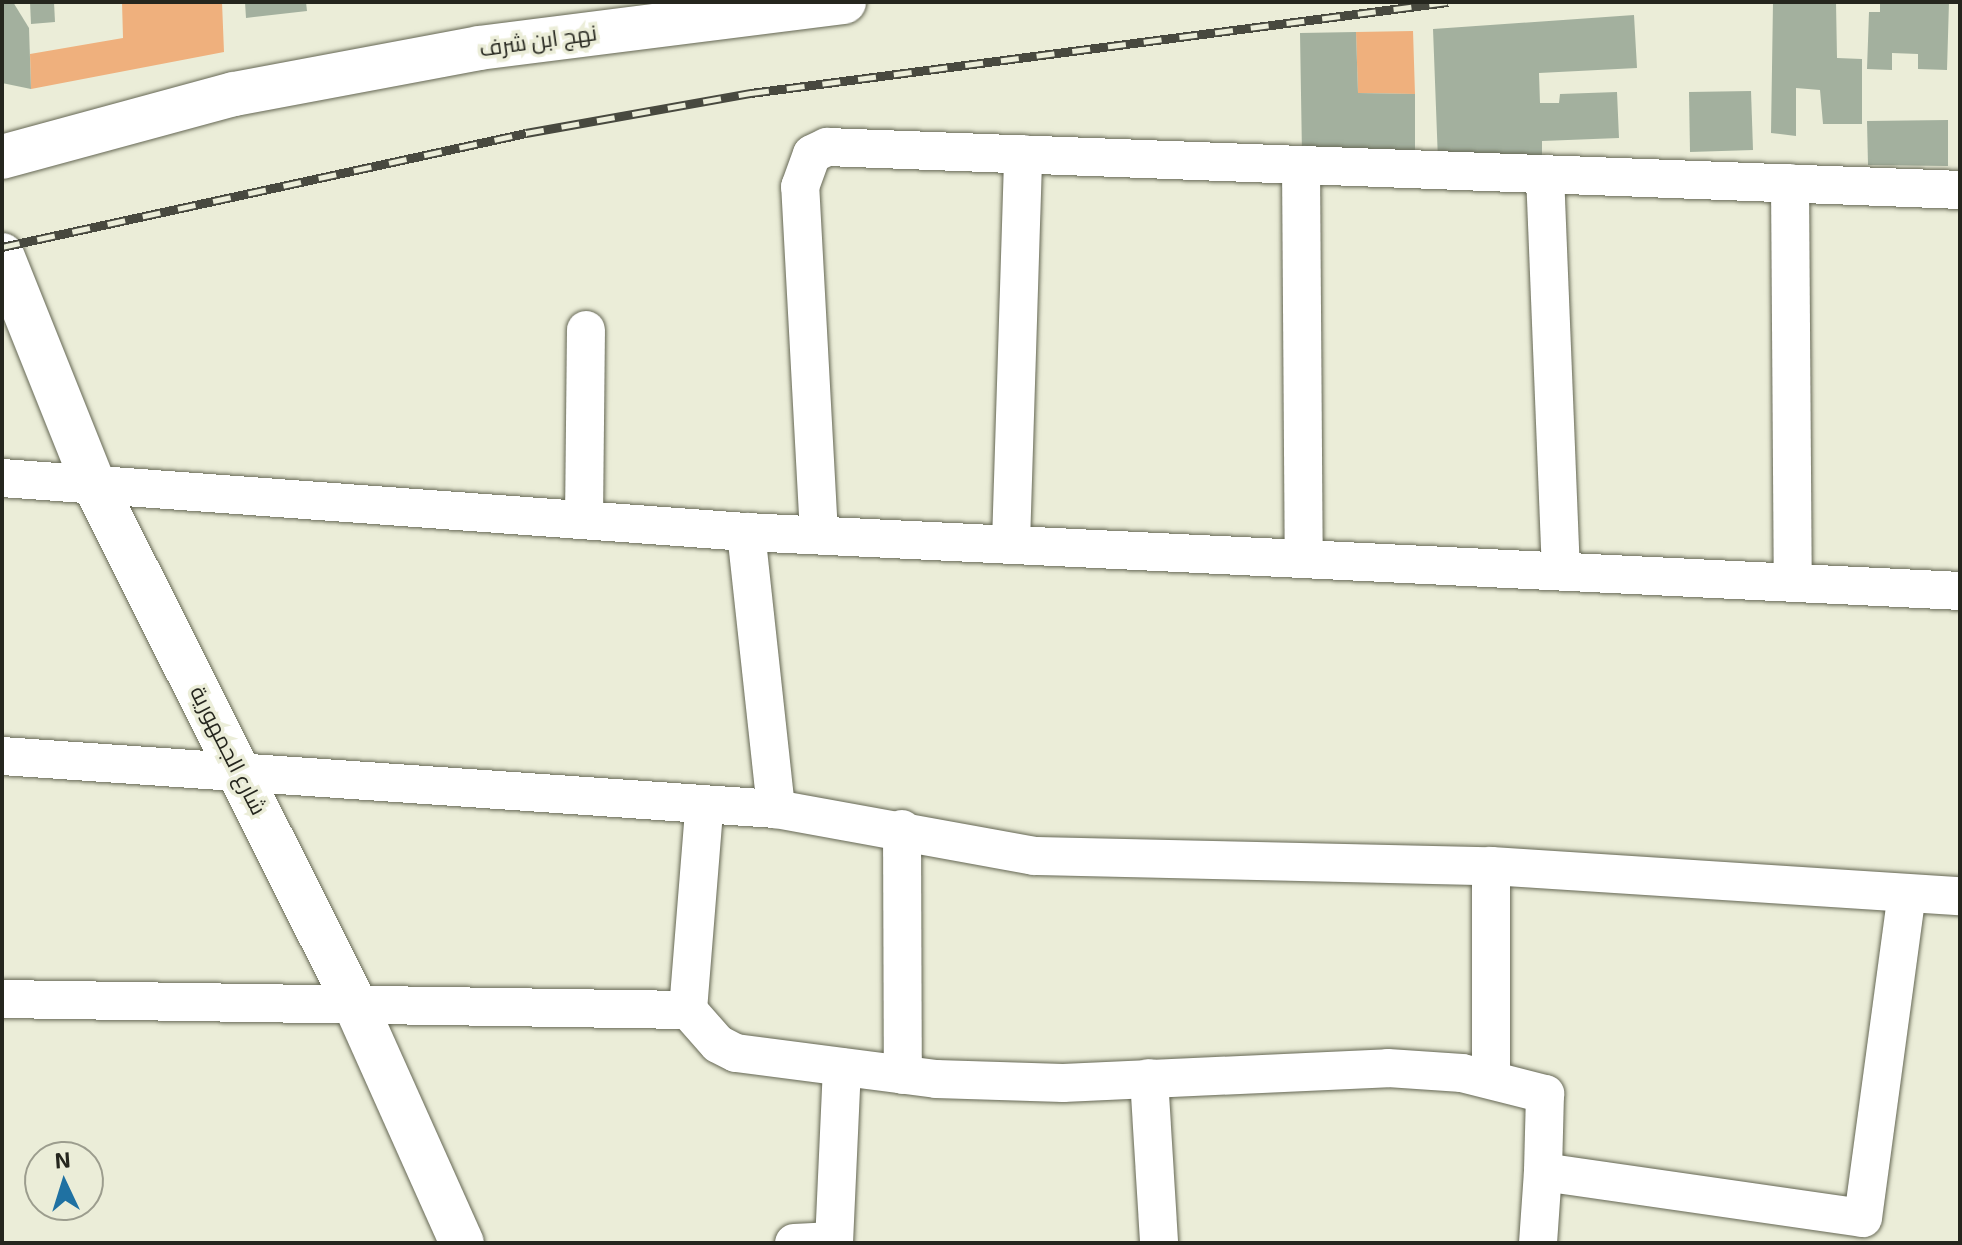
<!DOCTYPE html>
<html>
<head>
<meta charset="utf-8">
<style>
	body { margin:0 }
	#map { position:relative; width:1962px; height:1245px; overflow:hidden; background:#ebedd8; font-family:"Exo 2",Cairo,sans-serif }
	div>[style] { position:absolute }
	.green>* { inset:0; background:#efb07d }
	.building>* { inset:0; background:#a3b09e }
	.roads { filter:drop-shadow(0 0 2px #656754) drop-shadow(0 0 2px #656754) }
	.street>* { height:38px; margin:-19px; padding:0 19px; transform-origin:19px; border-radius:19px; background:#fff }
	.secondary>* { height:44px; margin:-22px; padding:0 22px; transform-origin:22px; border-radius:22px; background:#fff }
	.rail>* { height:9px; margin-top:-4.5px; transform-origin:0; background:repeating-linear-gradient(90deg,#ebedd8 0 18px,#48493f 0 36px); box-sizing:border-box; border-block:2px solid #48493f }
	span { translate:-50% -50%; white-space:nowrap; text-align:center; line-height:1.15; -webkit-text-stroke:7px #ebedd8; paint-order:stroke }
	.street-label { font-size:22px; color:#25261e }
	.frame { position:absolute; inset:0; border:4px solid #25261e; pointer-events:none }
	.north { position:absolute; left:24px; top:1141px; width:80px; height:80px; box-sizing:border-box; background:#ebedd8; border:2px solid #9c9d8e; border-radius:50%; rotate:356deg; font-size:22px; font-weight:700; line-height:32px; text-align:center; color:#25261e }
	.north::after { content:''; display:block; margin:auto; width:28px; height:36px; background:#1f71a2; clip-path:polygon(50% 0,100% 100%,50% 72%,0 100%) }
</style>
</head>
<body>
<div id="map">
	<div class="green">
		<div style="clip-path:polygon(122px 2px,222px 2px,224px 52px,31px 89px,30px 54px,123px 38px)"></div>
		<div style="clip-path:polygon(1413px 31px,1415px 94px,1358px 93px,1356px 32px)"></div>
	</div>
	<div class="building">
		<div style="clip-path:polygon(2px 2px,13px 2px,29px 28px,31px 89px,2px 83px)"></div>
		<div style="clip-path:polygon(30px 2px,54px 2px,55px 22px,31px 24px)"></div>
		<div style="clip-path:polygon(245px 2px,306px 2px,307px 11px,246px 18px)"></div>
		<div style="clip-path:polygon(1773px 2px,1836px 2px,1837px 58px,1862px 59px,1862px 124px,1823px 124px,1820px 90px,1796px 88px,1796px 136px,1771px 133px)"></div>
		<div style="clip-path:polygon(1880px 2px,1949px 2px,1947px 70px,1918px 69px,1918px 54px,1892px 53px,1892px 70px,1867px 69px,1869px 12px,1880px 12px)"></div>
		<div style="clip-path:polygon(1634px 15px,1637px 68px,1539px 73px,1540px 103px,1559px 103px,1560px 94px,1617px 92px,1619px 138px,1542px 141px,1542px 162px,1438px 161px,1433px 29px)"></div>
		<div style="clip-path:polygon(1356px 32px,1358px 93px,1415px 94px,1415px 158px,1302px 155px,1300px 33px)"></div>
		<div style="clip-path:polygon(1751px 91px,1753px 150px,1690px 152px,1689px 92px)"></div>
		<div style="clip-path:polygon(1948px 120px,1948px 166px,1868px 165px,1867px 121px)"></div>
	</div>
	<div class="roads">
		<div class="street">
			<div style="left:1301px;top:165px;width:394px;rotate:89.6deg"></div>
			<div style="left:1545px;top:174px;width:395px;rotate:87.7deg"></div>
			<div style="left:1790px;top:183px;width:398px;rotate:89.6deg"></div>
			<div style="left:2px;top:478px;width:746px;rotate:4.15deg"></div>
			<div style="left:746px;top:532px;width:1215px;rotate:2.78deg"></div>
			<div style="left:584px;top:519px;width:189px;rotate:-89.4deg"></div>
			<div style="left:746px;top:532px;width:279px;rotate:83.8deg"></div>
			<div style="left:819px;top:534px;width:348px;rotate:-93.1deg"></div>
			<div style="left:800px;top:187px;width:35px;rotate:-70deg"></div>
			<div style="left:812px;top:154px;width:17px;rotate:-25deg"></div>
			<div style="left:827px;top:147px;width:1134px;rotate:2.17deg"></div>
			<div style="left:1011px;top:543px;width:389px;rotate:-88.2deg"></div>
			<div style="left:2px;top:756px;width:776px;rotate:3.92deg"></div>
			<div style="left:776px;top:809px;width:262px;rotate:10.3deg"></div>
			<div style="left:1034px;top:856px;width:457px;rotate:1.3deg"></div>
			<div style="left:1491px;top:866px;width:470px;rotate:3.7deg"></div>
			<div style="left:902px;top:829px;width:246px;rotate:89.8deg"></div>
			<div style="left:1491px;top:866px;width:212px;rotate:90deg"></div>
			<div style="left:2px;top:999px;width:686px;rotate:0.92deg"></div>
			<div style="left:688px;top:1010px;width:202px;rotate:-85.4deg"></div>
			<div style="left:688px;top:1010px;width:45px;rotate:48.6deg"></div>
			<div style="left:718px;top:1044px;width:20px;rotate:27deg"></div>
			<div style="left:736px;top:1053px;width:202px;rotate:7.4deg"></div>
			<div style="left:936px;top:1079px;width:127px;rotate:1.8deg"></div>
			<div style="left:1063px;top:1083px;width:325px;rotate:-2.6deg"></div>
			<div style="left:1388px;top:1068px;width:74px;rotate:3.9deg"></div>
			<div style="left:1462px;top:1073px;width:86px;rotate:14.2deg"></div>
			<div style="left:1545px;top:1094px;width:78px;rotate:91.5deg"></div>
			<div style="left:1543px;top:1172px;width:323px;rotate:8.2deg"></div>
			<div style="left:1863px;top:1218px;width:327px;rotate:-82.3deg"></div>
			<div style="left:1149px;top:1078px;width:165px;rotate:86.5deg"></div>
			<div style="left:794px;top:1243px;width:40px;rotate:-2.9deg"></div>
			<div style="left:834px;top:1243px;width:176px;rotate:-87.4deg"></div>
			<div style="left:1538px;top:1243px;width:71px;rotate:-86deg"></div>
		</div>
		<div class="secondary">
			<div style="left:2px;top:157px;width:240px;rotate:-15.2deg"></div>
			<div style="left:234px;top:94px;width:249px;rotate:-10.6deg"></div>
			<div style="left:479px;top:48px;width:368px;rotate:-7.2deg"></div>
			<div style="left:2px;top:255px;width:242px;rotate:68.2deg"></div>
			<div style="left:92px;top:480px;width:586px;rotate:63.35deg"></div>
			<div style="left:355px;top:1004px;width:262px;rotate:65.9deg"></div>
		</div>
	</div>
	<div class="rail">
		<div style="left:2px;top:247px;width:536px;rotate:-12.27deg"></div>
		<div style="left:526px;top:133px;width:229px;rotate:-10.1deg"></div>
		<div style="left:751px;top:93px;width:703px;rotate:-7.44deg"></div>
	</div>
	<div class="street-label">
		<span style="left:538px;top:40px;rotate:-8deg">نهج ابن شرف</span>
		<span style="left:229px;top:750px;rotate:63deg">شارع الجمهورية</span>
	</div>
	<div class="frame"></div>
	<div class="north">N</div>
</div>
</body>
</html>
